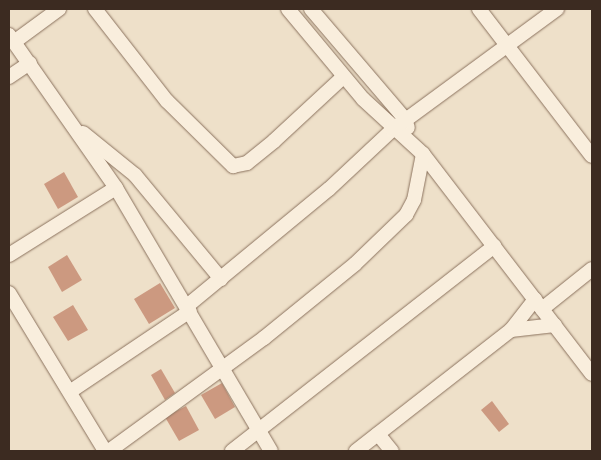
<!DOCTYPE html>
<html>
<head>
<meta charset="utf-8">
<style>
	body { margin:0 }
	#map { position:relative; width:601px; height:460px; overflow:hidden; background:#eee0c9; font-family:"Crimson Pro",serif }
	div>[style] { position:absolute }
	.building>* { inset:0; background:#cc9980 }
	.roads { filter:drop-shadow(0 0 1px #8b725e) drop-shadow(0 0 1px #8b725e) }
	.street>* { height:14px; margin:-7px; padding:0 7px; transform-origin:7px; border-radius:7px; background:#f9eedd }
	span { translate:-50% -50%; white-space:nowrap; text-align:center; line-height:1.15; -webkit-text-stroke:4px #f6ebd9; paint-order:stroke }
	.frame { position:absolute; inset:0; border:10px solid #3c2b21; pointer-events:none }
</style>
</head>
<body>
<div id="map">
	<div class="building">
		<div style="clip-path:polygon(64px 172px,78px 197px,58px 209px,44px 184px)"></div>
		<div style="clip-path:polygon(67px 255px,82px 280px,62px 292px,48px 267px)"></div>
		<div style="clip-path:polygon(160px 283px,175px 308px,149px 324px,134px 299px)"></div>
		<div style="clip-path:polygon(73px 305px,88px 330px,68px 341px,53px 317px)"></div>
		<div style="clip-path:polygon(161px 369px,175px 393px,165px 400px,151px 375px)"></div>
		<div style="clip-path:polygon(222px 383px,235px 407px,215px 419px,201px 395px)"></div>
		<div style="clip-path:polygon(492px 401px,509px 424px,499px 432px,481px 410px)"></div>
		<div style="clip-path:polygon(186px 406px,199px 430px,179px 441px,165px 417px)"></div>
	</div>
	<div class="roads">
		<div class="street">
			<div style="left:95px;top:9px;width:117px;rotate:52deg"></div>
			<div style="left:167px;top:101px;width:93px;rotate:44.6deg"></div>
			<div style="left:233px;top:166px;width:14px;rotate:-12deg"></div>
			<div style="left:247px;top:163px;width:35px;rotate:-39deg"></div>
			<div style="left:274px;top:141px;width:94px;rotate:-42.8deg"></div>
			<div style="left:288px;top:9px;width:117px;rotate:50.2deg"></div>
			<div style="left:363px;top:99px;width:81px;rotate:42.5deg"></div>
			<div style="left:423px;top:154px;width:277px;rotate:52.5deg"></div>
			<div style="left:311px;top:9px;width:145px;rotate:49.5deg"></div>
			<div style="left:405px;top:119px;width:9px;rotate:72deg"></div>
			<div style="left:479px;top:9px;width:185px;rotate:52.5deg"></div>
			<div style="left:9px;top:35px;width:187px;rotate:55deg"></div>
			<div style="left:116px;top:188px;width:305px;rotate:59.5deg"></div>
			<div style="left:14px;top:42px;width:56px;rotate:-36.3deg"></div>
			<div style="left:9px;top:77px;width:25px;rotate:-34deg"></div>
			<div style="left:83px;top:133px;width:67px;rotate:38.9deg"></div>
			<div style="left:135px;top:175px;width:135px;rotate:50.4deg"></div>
			<div style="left:9px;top:255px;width:126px;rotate:-32.1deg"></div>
			<div style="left:9px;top:293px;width:185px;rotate:58.7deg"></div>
			<div style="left:187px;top:306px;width:184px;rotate:-39.5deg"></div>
			<div style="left:329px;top:189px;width:86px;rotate:-43.1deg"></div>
			<div style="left:392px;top:130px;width:205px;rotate:-36.3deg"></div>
			<div style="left:542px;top:309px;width:64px;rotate:-38.7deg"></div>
			<div style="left:511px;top:330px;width:44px;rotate:-6.5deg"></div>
			<div style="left:71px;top:391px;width:143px;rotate:-33.9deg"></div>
			<div style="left:378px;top:434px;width:22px;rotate:51deg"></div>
			<div style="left:109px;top:451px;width:192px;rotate:-36.1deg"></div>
			<div style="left:264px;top:338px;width:117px;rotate:-39.1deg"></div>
			<div style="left:355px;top:264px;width:71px;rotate:-43.9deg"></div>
			<div style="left:406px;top:215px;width:17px;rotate:-62deg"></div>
			<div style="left:414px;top:200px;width:47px;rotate:-78.9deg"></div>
			<div style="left:232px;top:451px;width:333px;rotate:-38deg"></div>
			<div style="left:356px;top:451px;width:197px;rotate:-38deg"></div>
			<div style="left:511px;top:330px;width:39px;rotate:-52deg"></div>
		</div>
	</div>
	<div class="frame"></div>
</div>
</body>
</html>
